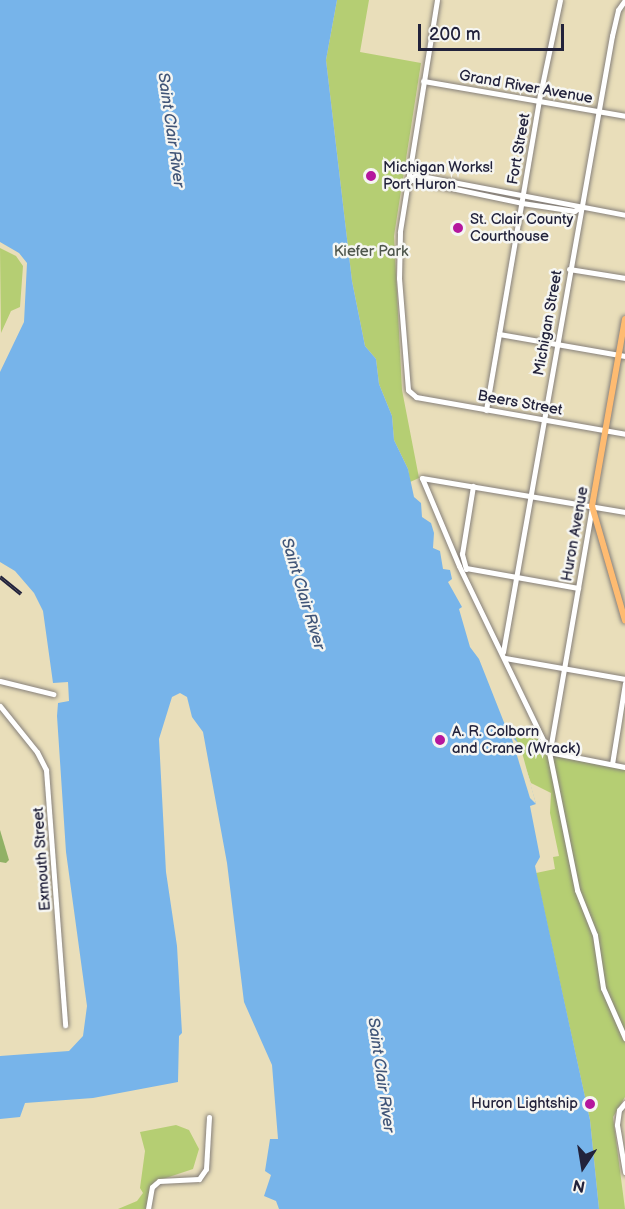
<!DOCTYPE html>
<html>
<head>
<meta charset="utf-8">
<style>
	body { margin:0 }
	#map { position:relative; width:625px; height:1209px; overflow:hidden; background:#e9deba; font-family:"Balsamiq Sans",sans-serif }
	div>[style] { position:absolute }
	.green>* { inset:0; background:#b5ce73 }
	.forest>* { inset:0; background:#90b165 }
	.water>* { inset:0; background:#77b4ea }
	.pier>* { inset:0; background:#e9deba }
	.roads { filter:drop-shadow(0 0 2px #86807a) drop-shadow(0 0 2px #86807a) }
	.minor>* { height:5px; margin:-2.5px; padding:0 2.5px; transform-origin:2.5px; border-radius:2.5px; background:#fff }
	.major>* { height:6px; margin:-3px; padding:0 3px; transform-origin:3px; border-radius:3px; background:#febb71 }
	.rail>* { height:4px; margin-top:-2px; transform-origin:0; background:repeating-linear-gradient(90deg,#f6f6f2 0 4.5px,#22223b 0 9px); box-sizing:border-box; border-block:2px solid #22223b }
	.dots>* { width:16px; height:16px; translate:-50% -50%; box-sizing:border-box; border:3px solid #f6f6f2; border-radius:50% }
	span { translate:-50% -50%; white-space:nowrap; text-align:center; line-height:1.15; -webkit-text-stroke:5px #f6f6f2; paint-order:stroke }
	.street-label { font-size:15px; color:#22223b }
	.poi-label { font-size:15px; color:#22223b }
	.left { translate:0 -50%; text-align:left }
	.right { translate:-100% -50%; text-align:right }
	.park-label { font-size:15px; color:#4e564c }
	.water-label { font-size:16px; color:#405578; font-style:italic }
	.north { position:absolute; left:553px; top:1137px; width:60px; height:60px; -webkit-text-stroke:4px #f6f6f2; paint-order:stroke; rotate:192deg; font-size:16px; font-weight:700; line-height:24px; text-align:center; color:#22223b }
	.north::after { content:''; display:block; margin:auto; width:21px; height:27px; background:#22223b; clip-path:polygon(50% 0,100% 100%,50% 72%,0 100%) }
	.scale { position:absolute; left:418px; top:24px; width:146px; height:27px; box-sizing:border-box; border:3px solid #22223b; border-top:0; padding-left:8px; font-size:18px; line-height:21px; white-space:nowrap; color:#22223b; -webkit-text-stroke:4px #f6f6f2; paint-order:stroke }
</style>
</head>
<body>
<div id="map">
	<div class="green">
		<div style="clip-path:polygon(337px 0,369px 0,360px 52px,421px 63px,394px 236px,402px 390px,419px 478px,410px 482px,408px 469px,394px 440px,392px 416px,379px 384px,376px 359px,365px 346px,352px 281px,326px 60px)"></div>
		<div style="clip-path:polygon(0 248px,16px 256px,23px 266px,20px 307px,11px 311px,1px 333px)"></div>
		<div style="clip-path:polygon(515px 737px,541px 739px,547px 754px,625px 768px,625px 1097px,613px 1117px,625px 1209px,599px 1209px,590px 1120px,536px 873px,555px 869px,553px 857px,559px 856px,550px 813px,551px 793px,531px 783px)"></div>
		<div style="clip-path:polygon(176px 1125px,189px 1130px,199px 1149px,193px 1169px,154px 1182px,146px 1209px,118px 1209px,137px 1201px,143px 1193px,140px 1188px,145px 1151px,140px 1132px)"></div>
	</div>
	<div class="forest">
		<div style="clip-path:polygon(0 830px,9px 860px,6px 863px,0 862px)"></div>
	</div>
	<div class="water">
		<div style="clip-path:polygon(0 0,337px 0,326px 60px,352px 281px,365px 346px,376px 359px,379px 384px,392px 416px,394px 440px,408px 469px,414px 497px,421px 503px,422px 517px,431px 523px,434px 533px,433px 548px,440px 551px,443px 569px,450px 570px,452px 579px,448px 582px,462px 607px,459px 609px,470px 647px,479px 659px,509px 735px,515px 737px,519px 745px,536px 804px,530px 806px,540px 857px,535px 866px,590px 1120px,599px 1209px,279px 1209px,276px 1201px,264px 1196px,271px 1175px,265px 1171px,270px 1139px,278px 1139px,272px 1065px,244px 1002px,227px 863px,203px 732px,192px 717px,187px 697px,180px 693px,172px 697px,159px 739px,166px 872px,177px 946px,182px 1033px,179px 1036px,178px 1082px,93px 1098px,25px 1103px,20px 1117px,0 1119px,0 1056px,69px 1051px,83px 1036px,87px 1006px,66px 852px,57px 716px,58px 703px,69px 701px,68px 682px,53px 683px,43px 611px,34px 593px,15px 571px,0 562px,0 372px,24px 322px,27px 263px,19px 253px,0 242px)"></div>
	</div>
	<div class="pier">
		<div style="clip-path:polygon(511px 736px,520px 745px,536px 804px,530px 798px)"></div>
	</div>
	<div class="roads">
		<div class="minor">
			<div style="left:437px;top:0;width:235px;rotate:99.1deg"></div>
			<div style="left:400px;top:232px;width:46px;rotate:91.2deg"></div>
			<div style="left:399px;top:278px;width:112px;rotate:85.4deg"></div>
			<div style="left:408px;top:390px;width:11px;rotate:41deg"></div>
			<div style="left:416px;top:397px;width:212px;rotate:10deg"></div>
			<div style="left:423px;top:81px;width:205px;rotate:9.8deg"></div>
			<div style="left:408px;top:179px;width:9px;rotate:-27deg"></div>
			<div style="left:416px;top:175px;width:213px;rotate:10.8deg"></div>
			<div style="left:408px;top:179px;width:116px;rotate:11.9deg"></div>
			<div style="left:522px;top:203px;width:53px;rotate:8.7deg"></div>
			<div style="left:574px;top:211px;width:8px;rotate:-30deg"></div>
			<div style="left:569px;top:269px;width:57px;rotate:9.1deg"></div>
			<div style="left:499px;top:334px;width:128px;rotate:9.9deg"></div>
			<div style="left:486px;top:410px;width:320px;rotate:-80.3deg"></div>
			<div style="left:540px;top:95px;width:97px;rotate:-78.1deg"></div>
			<div style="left:625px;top:512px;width:206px;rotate:-170.5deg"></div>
			<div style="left:422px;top:478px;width:95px;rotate:67.2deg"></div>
			<div style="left:459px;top:566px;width:207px;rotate:64.2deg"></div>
			<div style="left:549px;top:752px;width:141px;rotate:78.5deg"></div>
			<div style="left:577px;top:890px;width:48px;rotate:68.2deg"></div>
			<div style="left:595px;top:935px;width:54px;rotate:81.4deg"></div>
			<div style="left:603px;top:988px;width:55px;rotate:66.3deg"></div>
			<div style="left:466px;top:568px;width:114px;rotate:10.1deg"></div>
			<div style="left:466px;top:569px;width:16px;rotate:-105deg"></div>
			<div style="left:462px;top:554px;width:69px;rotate:-80.8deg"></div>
			<div style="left:503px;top:652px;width:626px;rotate:-79.97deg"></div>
			<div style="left:612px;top:36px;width:27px;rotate:-77deg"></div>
			<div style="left:618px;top:10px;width:12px;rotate:-55deg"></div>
			<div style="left:505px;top:658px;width:122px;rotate:9.9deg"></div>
			<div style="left:0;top:681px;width:55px;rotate:13.8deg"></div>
			<div style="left:0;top:706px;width:59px;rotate:51.2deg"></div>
			<div style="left:37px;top:752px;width:20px;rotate:63deg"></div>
			<div style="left:46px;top:770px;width:256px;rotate:85.7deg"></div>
			<div style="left:550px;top:750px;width:246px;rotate:-80.2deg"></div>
			<div style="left:549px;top:752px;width:77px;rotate:11.2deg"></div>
			<div style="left:612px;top:764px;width:82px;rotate:-80.9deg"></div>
			<div style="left:625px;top:1103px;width:9px;rotate:131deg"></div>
			<div style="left:619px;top:1110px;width:15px;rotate:98deg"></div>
			<div style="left:617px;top:1125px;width:48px;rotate:80.3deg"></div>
			<div style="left:148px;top:1209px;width:22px;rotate:-80deg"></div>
			<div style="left:152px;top:1187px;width:9px;rotate:-41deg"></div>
			<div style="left:159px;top:1181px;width:40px;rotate:-2.9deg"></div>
			<div style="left:199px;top:1179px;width:12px;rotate:-55deg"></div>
			<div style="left:206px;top:1169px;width:52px;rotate:-86.7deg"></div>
		</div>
		<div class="major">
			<div style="left:625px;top:319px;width:190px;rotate:100deg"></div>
			<div style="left:592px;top:506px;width:119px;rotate:73.9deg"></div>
		</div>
	</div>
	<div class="rail">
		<div style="left:0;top:577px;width:27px;rotate:39deg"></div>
	</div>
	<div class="dots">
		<div style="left:371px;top:176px;background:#b5179e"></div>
		<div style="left:458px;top:228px;background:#b5179e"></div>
		<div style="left:440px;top:740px;background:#b5179e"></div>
		<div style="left:590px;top:1104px;background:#b5179e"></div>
	</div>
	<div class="street-label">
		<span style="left:526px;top:87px;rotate:10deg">Grand River Avenue</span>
		<span style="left:519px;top:149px;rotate:-80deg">Fort Street</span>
		<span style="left:548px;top:323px;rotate:-80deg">Michigan Street</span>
		<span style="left:520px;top:403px;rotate:10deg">Beers Street</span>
		<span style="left:575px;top:534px;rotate:-80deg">Huron Avenue</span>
		<span style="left:42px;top:859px;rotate:-94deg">Exmouth Street</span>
	</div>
	<div class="poi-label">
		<span class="left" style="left:383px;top:176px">Michigan Works!<br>Port Huron</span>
		<span class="left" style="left:470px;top:228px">St. Clair County<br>Courthouse</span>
		<span class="left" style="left:452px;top:740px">A. R. Colborn<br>and Crane (Wrack)</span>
		<span class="right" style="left:578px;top:1104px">Huron Lightship</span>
	</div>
	<div class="park-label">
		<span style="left:371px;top:252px">Kiefer Park</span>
	</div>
	<div class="water-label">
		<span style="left:170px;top:130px;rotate:82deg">Saint Clair River</span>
		<span style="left:302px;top:594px;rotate:73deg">Saint Clair River</span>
		<span style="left:380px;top:1075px;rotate:82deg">Saint Clair River</span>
	</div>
	<div class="north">N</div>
	<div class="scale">200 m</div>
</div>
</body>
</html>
